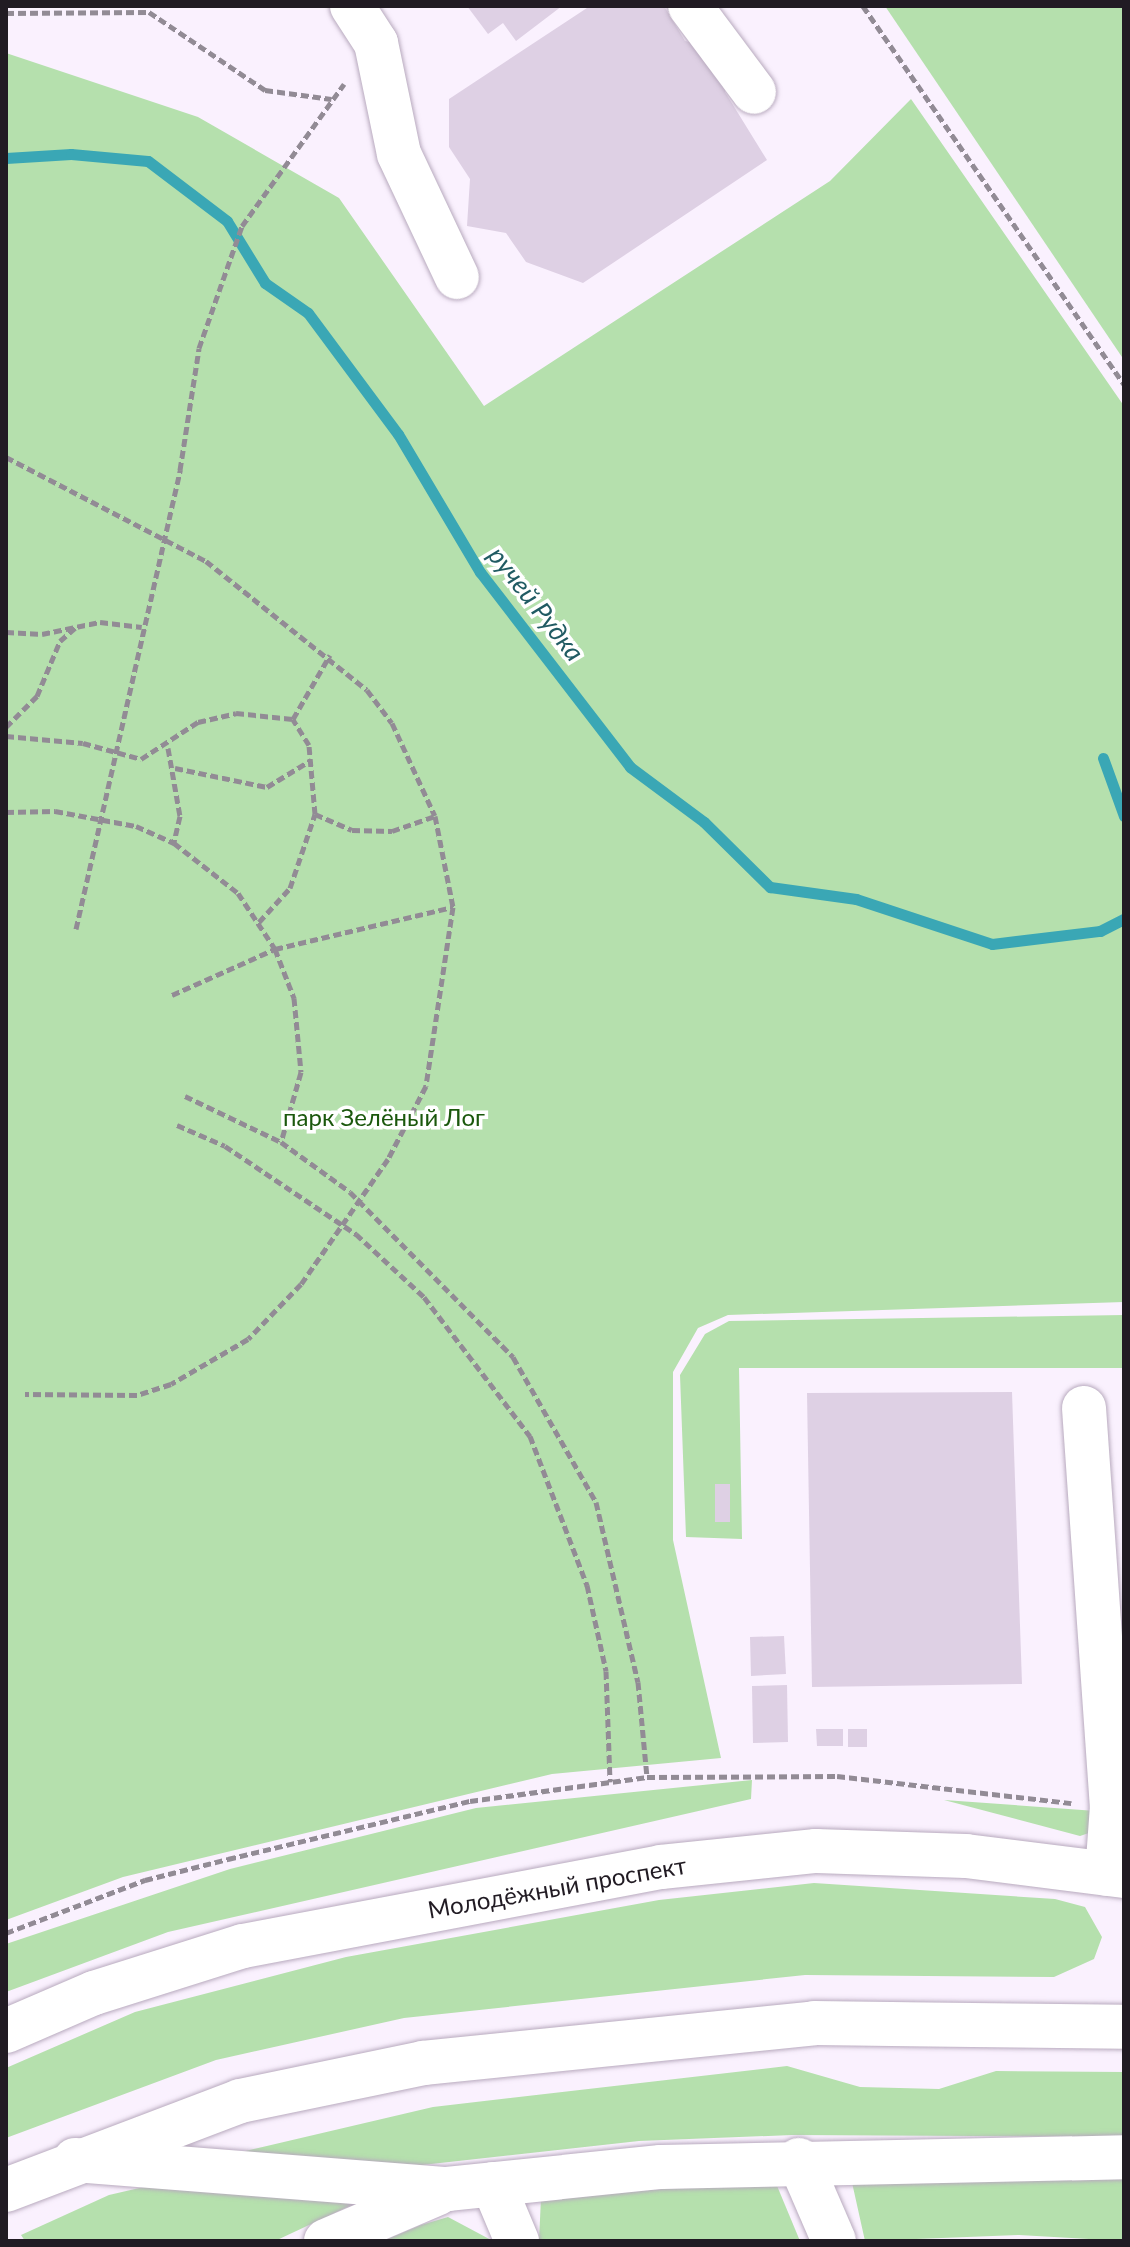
<!DOCTYPE html>
<html>
<head>
<meta charset="utf-8">
<style>
	body { margin:0 }
	#map { position:relative; width:1130px; height:2247px; overflow:hidden; background:#faf1fe; font-family:Lato,sans-serif }
	div>[style] { position:absolute }
	.green>* { inset:0; background:#b5e0ad }
	.stream>* { height:11px; margin:-5.5px; padding:0 5.5px; transform-origin:5.5px; border-radius:5.5px; background:#3aa7b5 }
	.building>* { inset:0; background:#ded0e4 }
	.path>* { height:5px; margin-top:-2.5px; transform-origin:0; background:repeating-linear-gradient(90deg,#928b95 0 8px,transparent 0 12px) }
	.roads { filter:drop-shadow(0 0 2px #b8aabe) drop-shadow(0 0 2px #b8aabe) }
	.minor>* { height:44px; margin:-22px; padding:0 22px; transform-origin:22px; border-radius:22px; background:#fff }
	.major>* { height:44px; margin:-22px; padding:0 22px; transform-origin:22px; border-radius:22px; background:#fff }
	span { translate:-50% -50%; white-space:nowrap; text-align:center; line-height:1.15; -webkit-text-stroke:7px #fff; paint-order:stroke }
	.park-label { font-size:24px; color:#1b580d }
	.street-label { font-size:24px; color:#211b23 }
	.water-label { font-size:26px; color:#205b63; font-style:italic }
	.frame { position:absolute; inset:0; border:8px solid #211b23; pointer-events:none }
</style>
</head>
<body>
<div id="map">
	<div class="green">
		<div style="clip-path:polygon(885px 6px,1124px 6px,1124px 360px)"></div>
		<div style="clip-path:polygon(6px 53px,198px 117px,339px 198px,484px 406px,830px 181px,911px 99px,1124px 406px,1124px 1302px,728px 1315px,698px 1328px,673px 1372px,673px 1540px,721px 1758px,552px 1774px,123px 1877px,6px 1920px)"></div>
		<div style="clip-path:polygon(1124px 1315px,1124px 1368px,739px 1368px,742px 1539px,686px 1537px,680px 1375px,705px 1334px,729px 1321px)"></div>
		<div style="clip-path:polygon(752px 1780px,751px 1799px,168px 1932px,6px 1992px,6px 1944px,230px 1869px,476px 1808px)"></div>
		<div style="clip-path:polygon(944px 1800px,1096px 1811px,1089px 1833px,1080px 1836px)"></div>
		<div style="clip-path:polygon(814px 1883px,1055px 1899px,1085px 1907px,1102px 1937px,1094px 1959px,1054px 1977px,805px 1975px,404px 2018px,216px 2060px,6px 2138px,6px 2068px,135px 2012px,346px 1957px,659px 1900px)"></div>
		<div style="clip-path:polygon(787px 2066px,860px 2087px,939px 2089px,996px 2071px,1124px 2072px,1124px 2137px,792px 2135px,639px 2141px,422px 2165px,220px 2157px,433px 2107px)"></div>
		<div style="clip-path:polygon(1124px 2176px,1124px 2241px,1019px 2235px,865px 2241px,851px 2178px)"></div>
		<div style="clip-path:polygon(775px 2181px,800px 2241px,539px 2241px,541px 2198px)"></div>
		<div style="clip-path:polygon(148px 2186px,358px 2202px,275px 2241px,25px 2241px,21px 2235px,109px 2195px)"></div>
		<div style="clip-path:polygon(448px 2217px,493px 2241px,383px 2241px,421px 2225px)"></div>
	</div>
	<div class="stream">
		<div style="left:6px;top:158px;width:65px;rotate:-3.5deg"></div>
		<div style="left:71px;top:154px;width:77px;rotate:5.2deg"></div>
		<div style="left:148px;top:161px;width:99px;rotate:37.2deg"></div>
		<div style="left:227px;top:221px;width:73px;rotate:58.5deg"></div>
		<div style="left:265px;top:283px;width:52px;rotate:34.9deg"></div>
		<div style="left:308px;top:313px;width:151px;rotate:53.4deg"></div>
		<div style="left:398px;top:434px;width:161px;rotate:59.3deg"></div>
		<div style="left:480px;top:572px;width:246px;rotate:52.4deg"></div>
		<div style="left:630px;top:767px;width:92px;rotate:36.6deg"></div>
		<div style="left:704px;top:822px;width:93px;rotate:44.6deg"></div>
		<div style="left:770px;top:887px;width:87px;rotate:7.9deg"></div>
		<div style="left:856px;top:899px;width:143px;rotate:18.3deg"></div>
		<div style="left:992px;top:944px;width:109px;rotate:-6.9deg"></div>
		<div style="left:1100px;top:931px;width:27px;rotate:-27deg"></div>
		<div style="left:1103px;top:758px;width:62px;rotate:70.1deg"></div>
	</div>
	<div class="building">
		<div style="clip-path:polygon(467px 6px,562px 6px,516px 41px,503px 23px,488px 34px)"></div>
		<div style="clip-path:polygon(590px 6px,664px 6px,685px 41px,729px 51px,725px 92px,767px 160px,583px 283px,526px 262px,506px 233px,467px 226px,470px 179px,449px 147px,449px 99px)"></div>
		<div style="clip-path:polygon(1012px 1392px,1022px 1684px,812px 1687px,807px 1393px)"></div>
		<div style="clip-path:polygon(715px 1484px,730px 1484px,730px 1522px,715px 1522px)"></div>
		<div style="clip-path:polygon(784px 1636px,786px 1674px,751px 1676px,750px 1637px)"></div>
		<div style="clip-path:polygon(787px 1685px,788px 1742px,753px 1743px,752px 1686px)"></div>
		<div style="clip-path:polygon(816px 1729px,843px 1729px,843px 1746px,817px 1746px)"></div>
		<div style="clip-path:polygon(848px 1729px,867px 1729px,867px 1747px,848px 1747px)"></div>
	</div>
	<div class="path">
		<div style="left:863px;top:6px;width:460px;rotate:55.4deg"></div>
		<div style="left:6px;top:13px;width:143px;rotate:-0.4deg"></div>
		<div style="left:149px;top:12px;width:140px;rotate:33.9deg"></div>
		<div style="left:265px;top:90px;width:67px;rotate:7.8deg"></div>
		<div style="left:6px;top:457px;width:225px;rotate:27.5deg"></div>
		<div style="left:206px;top:561px;width:206px;rotate:38.7deg"></div>
		<div style="left:367px;top:690px;width:41px;rotate:52.9deg"></div>
		<div style="left:392px;top:723px;width:102px;rotate:65.2deg"></div>
		<div style="left:435px;top:816px;width:93px;rotate:78.8deg"></div>
		<div style="left:453px;top:907px;width:181px;rotate:98.6deg"></div>
		<div style="left:426px;top:1086px;width:82px;rotate:117.5deg"></div>
		<div style="left:388px;top:1159px;width:152px;rotate:124.8deg"></div>
		<div style="left:301px;top:1284px;width:76px;rotate:133.9deg"></div>
		<div style="left:248px;top:1339px;width:89px;rotate:149.7deg"></div>
		<div style="left:171px;top:1384px;width:36px;rotate:162deg"></div>
		<div style="left:137px;top:1395px;width:112px;rotate:-179.5deg"></div>
		<div style="left:6px;top:632px;width:36px;rotate:3deg"></div>
		<div style="left:42px;top:634px;width:59px;rotate:-11.7deg"></div>
		<div style="left:100px;top:622px;width:42px;rotate:6.8deg"></div>
		<div style="left:6px;top:727px;width:44px;rotate:-45deg"></div>
		<div style="left:37px;top:696px;width:60px;rotate:-67.3deg"></div>
		<div style="left:60px;top:641px;width:21px;rotate:-41deg"></div>
		<div style="left:6px;top:736px;width:77px;rotate:5.2deg"></div>
		<div style="left:83px;top:743px;width:60px;rotate:15.4deg"></div>
		<div style="left:141px;top:759px;width:68px;rotate:-33deg"></div>
		<div style="left:198px;top:722px;width:39px;rotate:-13deg"></div>
		<div style="left:236px;top:713px;width:57px;rotate:6deg"></div>
		<div style="left:293px;top:719px;width:74px;rotate:-60deg"></div>
		<div style="left:168px;top:748px;width:69px;rotate:80deg"></div>
		<div style="left:180px;top:816px;width:28px;rotate:103deg"></div>
		<div style="left:175px;top:768px;width:94px;rotate:11.7deg"></div>
		<div style="left:267px;top:787px;width:52px;rotate:-31.5deg"></div>
		<div style="left:6px;top:812px;width:49px;rotate:-1.2deg"></div>
		<div style="left:55px;top:811px;width:82px;rotate:10.5deg"></div>
		<div style="left:136px;top:826px;width:42px;rotate:24.1deg"></div>
		<div style="left:174px;top:843px;width:81px;rotate:38deg"></div>
		<div style="left:238px;top:893px;width:67px;rotate:56.5deg"></div>
		<div style="left:275px;top:949px;width:53px;rotate:68.8deg"></div>
		<div style="left:294px;top:998px;width:74px;rotate:84.6deg"></div>
		<div style="left:301px;top:1072px;width:73px;rotate:105.9deg"></div>
		<div style="left:315px;top:814px;width:40px;rotate:23.4deg"></div>
		<div style="left:352px;top:830px;width:40px;rotate:1.4deg"></div>
		<div style="left:392px;top:831px;width:46px;rotate:-19.2deg"></div>
		<div style="left:259px;top:922px;width:46px;rotate:-47.6deg"></div>
		<div style="left:290px;top:888px;width:78px;rotate:-71.3deg"></div>
		<div style="left:315px;top:814px;width:69px;rotate:-95deg"></div>
		<div style="left:309px;top:745px;width:31px;rotate:-122deg"></div>
		<div style="left:76px;top:929px;width:471px;rotate:-77.2deg"></div>
		<div style="left:180px;top:470px;width:123px;rotate:-81.1deg"></div>
		<div style="left:199px;top:348px;width:129px;rotate:-70.6deg"></div>
		<div style="left:242px;top:226px;width:175px;rotate:-54.3deg"></div>
		<div style="left:172px;top:995px;width:113px;rotate:-24.1deg"></div>
		<div style="left:275px;top:949px;width:183px;rotate:-13.3deg"></div>
		<div style="left:185px;top:1096px;width:106px;rotate:25.6deg"></div>
		<div style="left:281px;top:1142px;width:85px;rotate:35.9deg"></div>
		<div style="left:350px;top:1192px;width:232px;rotate:45.3deg"></div>
		<div style="left:513px;top:1357px;width:167px;rotate:60.2deg"></div>
		<div style="left:596px;top:1502px;width:185px;rotate:76.9deg"></div>
		<div style="left:638px;top:1682px;width:95px;rotate:84.6deg"></div>
		<div style="left:177px;top:1125px;width:52px;rotate:23.6deg"></div>
		<div style="left:225px;top:1146px;width:158px;rotate:33.9deg"></div>
		<div style="left:356px;top:1234px;width:93px;rotate:42.8deg"></div>
		<div style="left:424px;top:1297px;width:175px;rotate:52.7deg"></div>
		<div style="left:530px;top:1436px;width:160px;rotate:69.1deg"></div>
		<div style="left:587px;top:1585px;width:88px;rotate:77.5deg"></div>
		<div style="left:606px;top:1671px;width:111px;rotate:87.9deg"></div>
		<div style="left:6px;top:1933px;width:149px;rotate:-20.9deg"></div>
		<div style="left:145px;top:1880px;width:86px;rotate:-14.2deg"></div>
		<div style="left:228px;top:1859px;width:249px;rotate:-13.5deg"></div>
		<div style="left:470px;top:1801px;width:179px;rotate:-7.7deg"></div>
		<div style="left:647px;top:1777px;width:190px;rotate:-0.3deg"></div>
		<div style="left:837px;top:1776px;width:236px;rotate:6.6deg"></div>
	</div>
	<div class="roads">
		<div class="minor">
			<div style="left:352px;top:6px;width:44px;rotate:57deg"></div>
			<div style="left:376px;top:43px;width:113px;rotate:78.3deg"></div>
			<div style="left:399px;top:154px;width:136px;rotate:64.8deg"></div>
			<div style="left:690px;top:6px;width:107px;rotate:53.3deg"></div>
			<div style="left:1084px;top:1408px;width:399px;rotate:86deg"></div>
			<div style="left:1112px;top:1806px;width:68px;rotate:94.2deg"></div>
			<div style="left:75px;top:2160px;width:373px;rotate:4.5deg"></div>
			<div style="left:447px;top:2189px;width:215px;rotate:-5.9deg"></div>
			<div style="left:661px;top:2167px;width:463px;rotate:-1.2deg"></div>
			<div style="left:799px;top:2160px;width:88px;rotate:66.6deg"></div>
			<div style="left:493px;top:2184px;width:62px;rotate:67.2deg"></div>
			<div style="left:326px;top:2241px;width:122px;rotate:-23.2deg"></div>
		</div>
		<div class="major">
			<div style="left:6px;top:2031px;width:96px;rotate:-23.4deg"></div>
			<div style="left:94px;top:1993px;width:156px;rotate:-17.5deg"></div>
			<div style="left:243px;top:1946px;width:425px;rotate:-10.7deg"></div>
			<div style="left:661px;top:1867px;width:156px;rotate:-5.9deg"></div>
			<div style="left:816px;top:1851px;width:150px;rotate:1.9deg"></div>
			<div style="left:966px;top:1856px;width:159px;rotate:7.2deg"></div>
			<div style="left:6px;top:2190px;width:250px;rotate:-20.8deg"></div>
			<div style="left:240px;top:2101px;width:187px;rotate:-11.7deg"></div>
			<div style="left:423px;top:2063px;width:393px;rotate:-5.8deg"></div>
			<div style="left:814px;top:2023px;width:310px;rotate:0.7deg"></div>
		</div>
	</div>
	<div class="park-label">
		<span style="left:384px;top:1117px">парк Зелёный Лог</span>
	</div>
	<div class="street-label">
		<span style="left:557px;top:1887px;rotate:-10deg">Молодёжный проспект</span>
	</div>
	<div class="water-label">
		<span style="left:536px;top:604px;rotate:52deg">ручей Рудка</span>
	</div>
	<div class="frame"></div>
</div>
</body>
</html>
